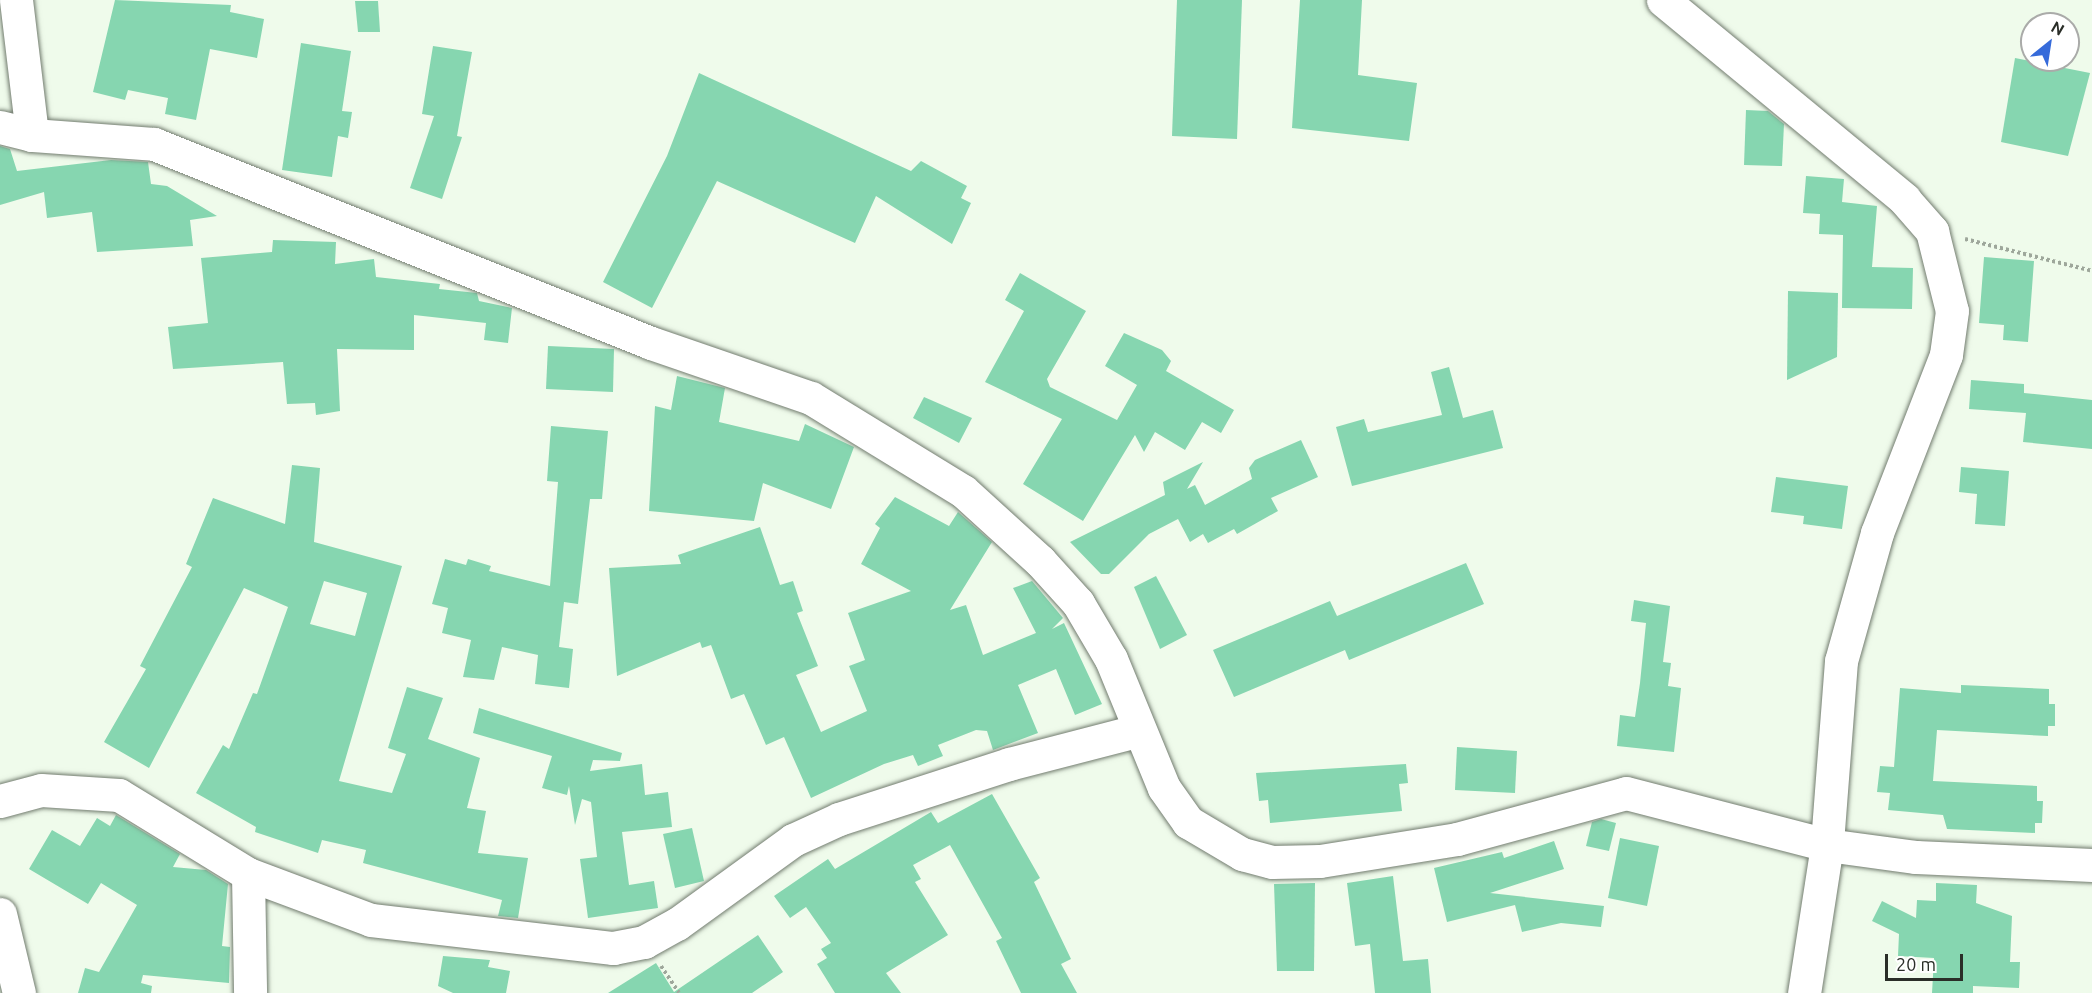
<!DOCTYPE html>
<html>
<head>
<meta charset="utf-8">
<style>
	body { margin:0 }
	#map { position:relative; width:2092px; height:993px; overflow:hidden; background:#effbeb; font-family:Ubuntu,sans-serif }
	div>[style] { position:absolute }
	.building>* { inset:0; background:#86d6b0 }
	.path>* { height:4px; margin-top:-2px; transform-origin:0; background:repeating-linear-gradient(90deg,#9ea79b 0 3px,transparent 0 6px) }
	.roads { filter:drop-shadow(0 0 2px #727c6f) drop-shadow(0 0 2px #727c6f) }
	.minor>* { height:33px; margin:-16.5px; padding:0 16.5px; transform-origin:16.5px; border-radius:16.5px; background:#fff }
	span { translate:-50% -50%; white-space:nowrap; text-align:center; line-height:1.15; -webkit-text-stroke:4.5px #fff; paint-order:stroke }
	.north { position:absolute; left:2020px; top:12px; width:60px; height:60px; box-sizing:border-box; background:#fff; border:2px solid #aaaba9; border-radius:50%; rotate:30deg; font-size:16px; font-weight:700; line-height:24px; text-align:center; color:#2a2e28 }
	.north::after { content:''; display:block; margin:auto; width:21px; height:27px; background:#366bda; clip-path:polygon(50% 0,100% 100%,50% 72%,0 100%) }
	.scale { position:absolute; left:1885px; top:954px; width:78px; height:27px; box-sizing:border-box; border:3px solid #2a2e28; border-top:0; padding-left:8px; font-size:18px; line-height:21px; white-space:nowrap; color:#2a2e28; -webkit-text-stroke:4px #fff; paint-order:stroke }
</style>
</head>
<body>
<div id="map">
	<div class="building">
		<div style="clip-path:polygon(115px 0,231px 5px,230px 12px,264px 19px,257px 58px,210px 49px,196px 120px,165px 114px,168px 98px,128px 90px,125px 100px,93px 92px)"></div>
		<div style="clip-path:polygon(1177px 0,1242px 0,1237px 139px,1172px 136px)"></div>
		<div style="clip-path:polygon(1300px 0,1362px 0,1358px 75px,1417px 83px,1409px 141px,1292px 128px)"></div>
		<div style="clip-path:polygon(355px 1px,378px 1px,380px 32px,358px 32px)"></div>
		<div style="clip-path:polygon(301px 43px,351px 51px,342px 111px,352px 112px,348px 138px,338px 136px,332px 177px,282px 170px)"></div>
		<div style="clip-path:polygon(433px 46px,472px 52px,457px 136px,462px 137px,442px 199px,410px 188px,434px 116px,422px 114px)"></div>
		<div style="clip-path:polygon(2015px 58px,2090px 73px,2068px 156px,2001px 142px)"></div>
		<div style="clip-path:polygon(699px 73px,911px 171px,921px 161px,967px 186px,961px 198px,971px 203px,952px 244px,876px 196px,855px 243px,717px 181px,652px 308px,603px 282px,667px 156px)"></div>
		<div style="clip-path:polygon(1746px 110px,1768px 111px,1784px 124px,1782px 166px,1744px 165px)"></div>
		<div style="clip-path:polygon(0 146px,10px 149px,17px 171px,111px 160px,148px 162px,151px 184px,167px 186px,217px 216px,190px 220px,193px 246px,97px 252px,92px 212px,47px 218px,44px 192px,0 205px)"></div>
		<div style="clip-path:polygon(1806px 176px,1844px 179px,1842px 202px,1877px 206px,1872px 267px,1913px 268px,1912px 309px,1842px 308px,1843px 235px,1819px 234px,1820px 214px,1803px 213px)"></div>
		<div style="clip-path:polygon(273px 240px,336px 242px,335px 264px,374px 259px,376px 277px,440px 284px,439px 289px,477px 293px,479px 301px,512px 308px,508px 343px,484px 340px,486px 323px,414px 315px,414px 350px,337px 349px,340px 411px,316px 415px,315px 403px,287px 404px,283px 362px,173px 369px,168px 327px,208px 323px,201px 258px,272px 252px)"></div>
		<div style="clip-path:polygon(1984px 257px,2034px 261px,2028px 342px,2003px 340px,2004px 325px,1979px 323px)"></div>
		<div style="clip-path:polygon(1020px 273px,1086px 311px,1047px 379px,1050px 387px,1117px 420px,1137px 385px,1105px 366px,1124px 333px,1162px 350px,1171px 361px,1166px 371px,1234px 410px,1221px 433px,1202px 422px,1185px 450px,1155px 432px,1144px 452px,1135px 435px,1083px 521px,1023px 484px,1062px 419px,985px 382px,1024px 311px,1005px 300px)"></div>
		<div style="clip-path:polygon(1788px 291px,1838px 293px,1837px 357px,1787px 380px)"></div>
		<div style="clip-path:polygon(548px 346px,614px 349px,613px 392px,546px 389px)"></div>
		<div style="clip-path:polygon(1449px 367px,1463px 418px,1493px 410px,1503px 448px,1352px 486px,1336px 427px,1364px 419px,1368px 432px,1442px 415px,1431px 372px)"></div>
		<div style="clip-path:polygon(677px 376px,725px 388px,719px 422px,799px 441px,805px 424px,854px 447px,831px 509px,763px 483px,754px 521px,649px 511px,655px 406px,671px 410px)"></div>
		<div style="clip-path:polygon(1971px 380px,2024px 384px,2024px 393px,2092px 400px,2092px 449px,2023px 442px,2026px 413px,1969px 409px)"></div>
		<div style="clip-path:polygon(924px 397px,972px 418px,959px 443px,913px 418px)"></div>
		<div style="clip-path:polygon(551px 426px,608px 431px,602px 499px,590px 499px,578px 604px,564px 602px,559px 647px,573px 649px,569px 688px,535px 684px,538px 655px,502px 647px,494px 680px,463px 677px,471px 640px,442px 633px,448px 608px,432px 604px,445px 559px,466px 565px,468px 559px,491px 566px,489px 571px,550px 586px,558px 482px,547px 481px)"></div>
		<div style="clip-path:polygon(1301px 440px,1318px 477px,1271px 498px,1278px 511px,1237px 534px,1234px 529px,1208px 543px,1203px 534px,1190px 542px,1178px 519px,1149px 534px,1109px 574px,1101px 574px,1070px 542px,1165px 495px,1163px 482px,1203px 462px,1187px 489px,1195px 485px,1205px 505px,1252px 479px,1249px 468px,1255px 460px)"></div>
		<div style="clip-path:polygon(evenodd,292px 465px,320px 468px,314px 542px,402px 566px,339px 781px,392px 793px,406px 754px,388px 748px,407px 687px,443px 698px,428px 739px,480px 758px,467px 808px,486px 811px,478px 853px,528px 858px,518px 918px,498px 916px,502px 900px,363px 863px,366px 850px,322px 840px,318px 853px,255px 832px,256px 827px,196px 793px,223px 745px,229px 749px,253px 693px,257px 694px,288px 607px,244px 588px,149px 768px,104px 742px,146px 669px,140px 666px,192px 567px,186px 564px,213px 498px,285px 524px,292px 465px,324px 581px,367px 593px,355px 636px,310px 624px,324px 581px)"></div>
		<div style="clip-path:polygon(1961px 467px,2009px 471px,2005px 526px,1975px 524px,1977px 494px,1959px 492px)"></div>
		<div style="clip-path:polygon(1776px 477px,1848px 486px,1842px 529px,1803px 524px,1804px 516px,1771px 512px)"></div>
		<div style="clip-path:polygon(895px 497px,949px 526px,958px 512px,992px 542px,950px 610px,966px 605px,983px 655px,1036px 633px,1013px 588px,1032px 581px,1063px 618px,1052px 629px,1064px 623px,1102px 704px,1075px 715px,1056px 669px,1018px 685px,1038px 733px,993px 750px,987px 731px,976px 730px,938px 745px,943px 756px,918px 766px,913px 755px,884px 764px,811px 798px,784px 737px,766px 745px,744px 694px,731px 699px,711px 645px,702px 648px,700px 642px,617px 676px,609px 568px,681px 564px,678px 555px,760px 527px,780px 585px,793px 581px,803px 611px,797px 613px,818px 666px,796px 675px,821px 732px,867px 711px,849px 666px,865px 660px,848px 613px,911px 591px,861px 564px,880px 528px,875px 524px)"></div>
		<div style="clip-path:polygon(1466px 563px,1484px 604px,1349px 660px,1345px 650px,1234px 697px,1213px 650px,1330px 601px,1337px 616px)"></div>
		<div style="clip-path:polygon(1156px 576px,1187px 635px,1160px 649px,1134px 587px)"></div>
		<div style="clip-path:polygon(1634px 600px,1670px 606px,1663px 662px,1671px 663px,1668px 686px,1681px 688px,1674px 752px,1617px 746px,1620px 715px,1635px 717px,1640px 683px,1646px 623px,1631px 621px)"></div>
		<div style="clip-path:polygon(1961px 685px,2049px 689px,2049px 704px,2055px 704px,2055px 726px,2048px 726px,2048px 736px,1937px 730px,1933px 781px,2037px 786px,2037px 801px,2043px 801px,2042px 823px,2035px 823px,2035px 833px,1947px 829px,1943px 815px,1888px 810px,1890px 793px,1877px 792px,1880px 766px,1894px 767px,1900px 688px,1961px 693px)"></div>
		<div style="clip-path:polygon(479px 708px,622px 753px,620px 761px,593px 760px,590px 771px,642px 764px,645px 795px,668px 792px,672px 827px,622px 832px,629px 885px,654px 881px,658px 908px,588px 918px,580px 859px,597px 857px,591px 802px,582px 799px,575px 825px,569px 786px,567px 795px,542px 788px,552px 756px,473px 733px)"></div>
		<div style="clip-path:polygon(1457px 747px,1517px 751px,1515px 793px,1455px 790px)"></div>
		<div style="clip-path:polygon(1406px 764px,1408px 783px,1399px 784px,1402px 811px,1270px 823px,1268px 800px,1259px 801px,1256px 773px)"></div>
		<div style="clip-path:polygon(992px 794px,1040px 878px,1034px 882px,1071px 959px,1061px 964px,1077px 993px,1021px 993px,996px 941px,1002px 938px,950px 845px,913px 865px,921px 879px,915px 882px,948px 935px,886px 973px,901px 993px,835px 993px,817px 964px,827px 958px,821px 949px,831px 943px,806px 907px,790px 918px,774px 896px,828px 859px,835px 869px,931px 812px,938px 823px)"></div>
		<div style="clip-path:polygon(116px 815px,180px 854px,173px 867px,206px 870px,228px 884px,222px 946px,230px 947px,229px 983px,143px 975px,141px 983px,152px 986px,151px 993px,78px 993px,85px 968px,99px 972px,137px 905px,101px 883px,88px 904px,29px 869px,52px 830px,80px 846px,97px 818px,110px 826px)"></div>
		<div style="clip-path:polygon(1601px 819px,1616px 823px,1609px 851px,1586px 846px,1592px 822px)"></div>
		<div style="clip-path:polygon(692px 828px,704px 881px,675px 888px,663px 834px)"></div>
		<div style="clip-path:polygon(1620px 838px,1659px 846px,1647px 906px,1608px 898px)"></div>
		<div style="clip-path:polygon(1554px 841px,1564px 869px,1490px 893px,1604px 906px,1601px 927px,1561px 923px,1522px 932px,1515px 905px,1447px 922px,1434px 868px,1502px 852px,1504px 858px)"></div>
		<div style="clip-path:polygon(1393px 876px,1403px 961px,1428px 959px,1431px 993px,1375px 993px,1370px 944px,1355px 946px,1347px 883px)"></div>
		<div style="clip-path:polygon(1315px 883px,1314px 971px,1277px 971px,1274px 884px)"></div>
		<div style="clip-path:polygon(1936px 883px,1977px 885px,1976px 903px,2012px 916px,2010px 962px,2020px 962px,2019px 988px,1973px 986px,1973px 993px,1932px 993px,1934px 958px,1898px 956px,1899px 934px,1872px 921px,1882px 901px,1916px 918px,1917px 900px,1936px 901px)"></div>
		<div style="clip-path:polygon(758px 935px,783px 972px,752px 993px,608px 993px,656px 963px,674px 992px)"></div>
		<div style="clip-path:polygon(443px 956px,490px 960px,488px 967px,510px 971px,506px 993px,453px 993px,438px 986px)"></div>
	</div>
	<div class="path">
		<div style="left:1965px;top:239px;width:131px;rotate:14.1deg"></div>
		<div style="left:661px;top:966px;width:32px;rotate:56deg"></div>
	</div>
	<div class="roads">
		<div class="minor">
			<div style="left:16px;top:0;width:136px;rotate:83.2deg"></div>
			<div style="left:1663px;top:0;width:313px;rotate:39.5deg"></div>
			<div style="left:1904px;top:199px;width:43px;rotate:48.8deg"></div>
			<div style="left:1932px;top:231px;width:82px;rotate:76deg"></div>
			<div style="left:1952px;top:311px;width:44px;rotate:97.8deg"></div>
			<div style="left:1946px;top:355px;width:191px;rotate:111.2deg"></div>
			<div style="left:1877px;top:533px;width:133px;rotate:105.7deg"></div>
			<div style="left:1841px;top:661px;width:185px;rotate:94.4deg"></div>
			<div style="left:1827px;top:845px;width:150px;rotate:98.8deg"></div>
			<div style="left:0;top:127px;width:33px;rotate:14deg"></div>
			<div style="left:32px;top:135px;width:122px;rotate:4.2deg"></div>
			<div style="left:154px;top:144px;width:535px;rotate:21.82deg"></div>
			<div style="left:651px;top:343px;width:169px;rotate:19deg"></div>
			<div style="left:811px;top:398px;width:178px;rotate:31.5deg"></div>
			<div style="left:963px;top:491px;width:104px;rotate:42.3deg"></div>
			<div style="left:1040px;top:561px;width:57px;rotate:47.9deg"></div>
			<div style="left:1078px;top:603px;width:65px;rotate:59.5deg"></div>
			<div style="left:1111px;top:659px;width:139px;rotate:67.7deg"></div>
			<div style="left:1164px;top:788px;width:42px;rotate:54.8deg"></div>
			<div style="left:1188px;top:822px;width:63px;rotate:30.7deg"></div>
			<div style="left:1242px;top:854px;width:31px;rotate:15deg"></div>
			<div style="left:1272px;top:862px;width:48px;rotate:-1.2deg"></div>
			<div style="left:1320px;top:861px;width:139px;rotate:-9.1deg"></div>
			<div style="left:1457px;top:839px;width:175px;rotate:-15.2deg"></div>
			<div style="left:1626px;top:793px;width:208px;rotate:14.5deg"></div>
			<div style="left:1827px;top:845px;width:90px;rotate:7.7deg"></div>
			<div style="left:1916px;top:857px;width:176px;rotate:2.6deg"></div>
			<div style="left:0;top:801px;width:42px;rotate:-15deg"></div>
			<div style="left:41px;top:790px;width:78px;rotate:3.7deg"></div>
			<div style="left:119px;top:795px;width:151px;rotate:31.5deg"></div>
			<div style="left:248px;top:874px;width:131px;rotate:20.5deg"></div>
			<div style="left:371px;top:920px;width:244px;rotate:6.6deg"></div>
			<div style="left:613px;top:948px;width:32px;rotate:-11deg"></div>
			<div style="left:644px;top:942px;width:38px;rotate:-29deg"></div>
			<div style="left:677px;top:924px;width:143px;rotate:-35.9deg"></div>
			<div style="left:793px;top:840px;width:51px;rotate:-24.5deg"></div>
			<div style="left:839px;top:819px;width:179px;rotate:-17.9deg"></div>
			<div style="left:1009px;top:764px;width:132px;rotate:-14.5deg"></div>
			<div style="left:248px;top:874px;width:119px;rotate:89deg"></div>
			<div style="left:0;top:914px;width:81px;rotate:76.5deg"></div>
		</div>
	</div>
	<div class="north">N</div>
	<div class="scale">20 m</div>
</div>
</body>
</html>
